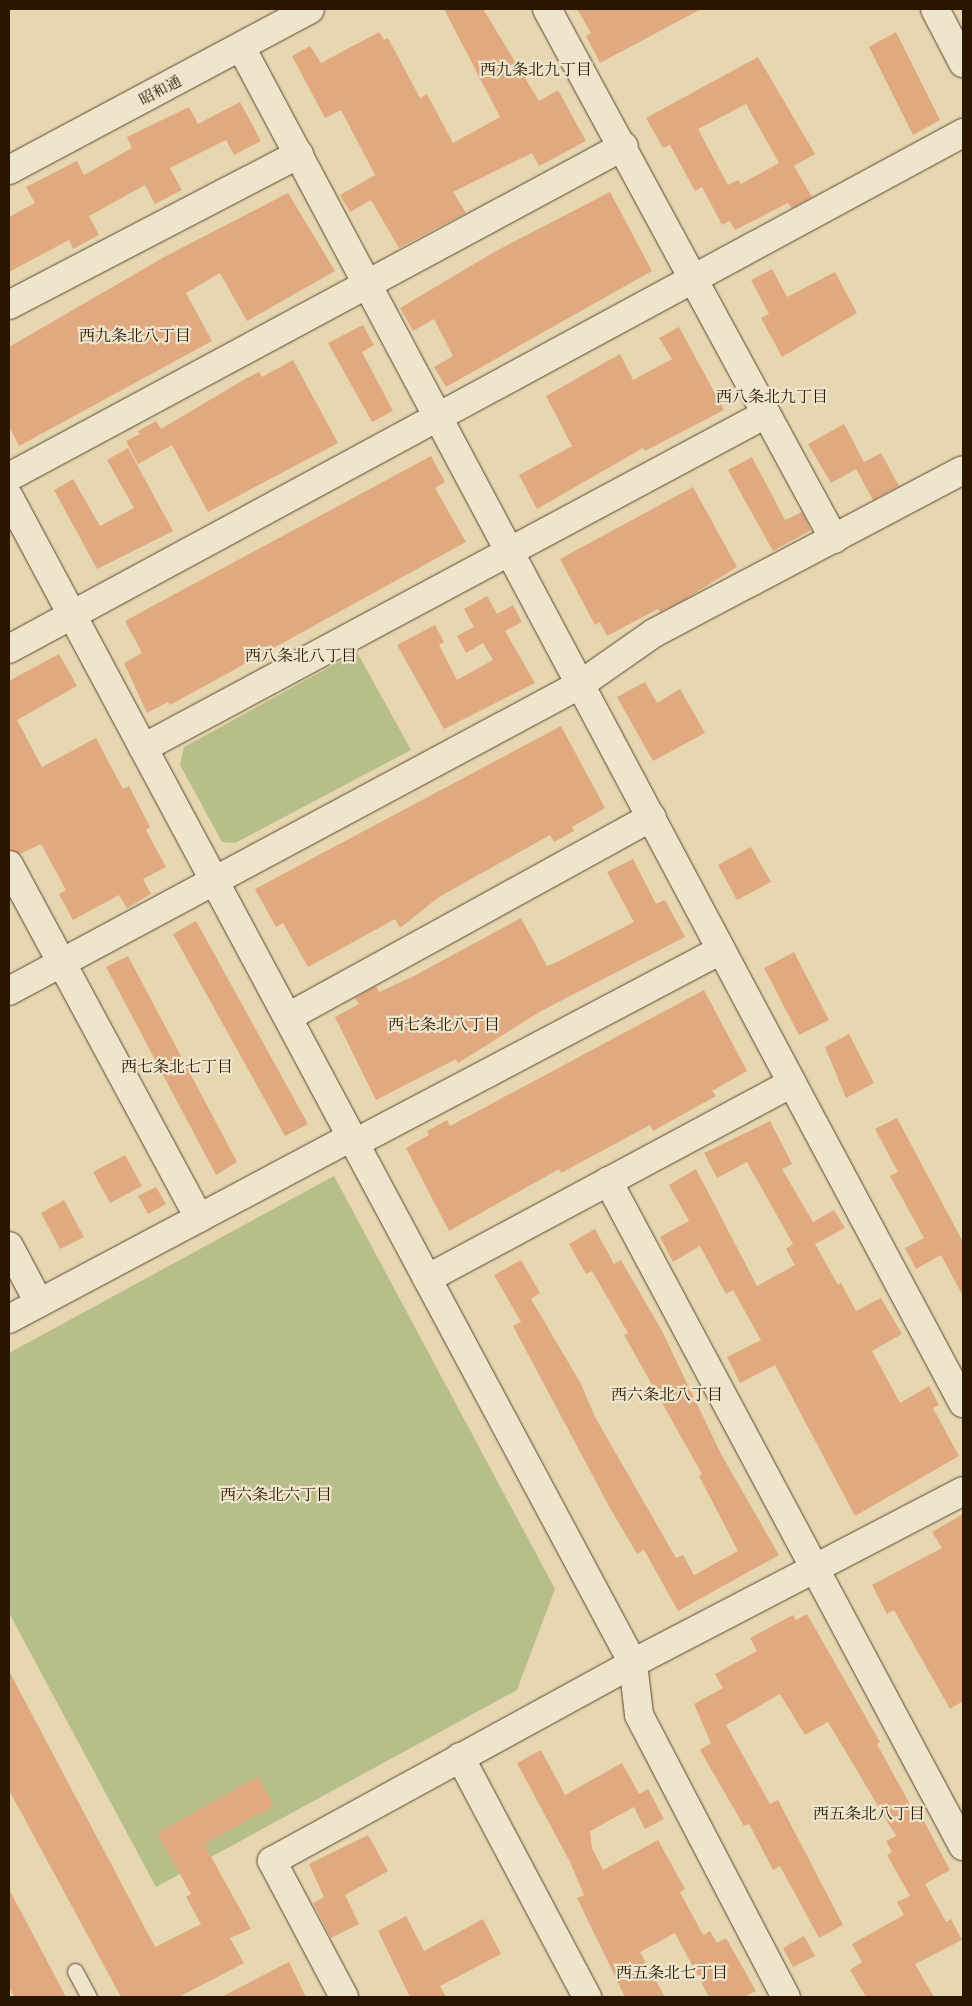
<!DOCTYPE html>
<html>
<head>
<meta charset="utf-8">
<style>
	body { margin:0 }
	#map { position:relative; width:972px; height:2006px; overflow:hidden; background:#e6d7b1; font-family:"Gentium Book Plus","Noto Serif JP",serif }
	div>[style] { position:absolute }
	.green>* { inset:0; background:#b7be8a }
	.building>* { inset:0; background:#e1a980 }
	.roads { filter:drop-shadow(0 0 1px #58462c) drop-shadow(0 0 1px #58462c) }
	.service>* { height:15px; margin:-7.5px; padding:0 7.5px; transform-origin:7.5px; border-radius:7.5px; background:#efe5cc }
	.minor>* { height:28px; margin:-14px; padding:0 14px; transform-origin:14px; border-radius:14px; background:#efe5cc }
	.tertiary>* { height:28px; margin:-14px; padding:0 14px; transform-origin:14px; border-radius:14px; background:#efe5cc }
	span { translate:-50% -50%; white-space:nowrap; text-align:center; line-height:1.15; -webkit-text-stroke:4.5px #efe5cc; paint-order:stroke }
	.street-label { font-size:15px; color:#281600 }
	.neighbourhood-label { font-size:16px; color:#281600 }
	.frame { position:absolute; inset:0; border:10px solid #281600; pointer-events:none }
</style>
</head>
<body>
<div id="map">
	<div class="green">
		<div style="clip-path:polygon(357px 652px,411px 750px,235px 843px,222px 842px,180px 765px,184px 747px)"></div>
		<div style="clip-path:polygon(334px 1176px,555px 1589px,517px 1690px,156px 1887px,9px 1613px,9px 1353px)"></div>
	</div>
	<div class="building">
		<div style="clip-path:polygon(444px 9px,483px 9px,539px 101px,558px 90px,586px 141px,539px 166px,532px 153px,453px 192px,466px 213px,399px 248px,371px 200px,350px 212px,340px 195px,375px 175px,341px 110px,325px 118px,292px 56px,310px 46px,321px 63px,379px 32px,384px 40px,388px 38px,420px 98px,427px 94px,453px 143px,500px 117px)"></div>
		<div style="clip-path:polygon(577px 9px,701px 9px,600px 63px,586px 36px,591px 33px)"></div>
		<div style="clip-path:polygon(896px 32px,940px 120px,913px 135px,869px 47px)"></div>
		<div style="clip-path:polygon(evenodd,758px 57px,815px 154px,794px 166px,812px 197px,792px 208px,788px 203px,735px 230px,730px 221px,722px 225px,702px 187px,695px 191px,670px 145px,663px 148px,646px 118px,758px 57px,746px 104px,779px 163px,741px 184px,738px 180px,728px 185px,698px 129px,746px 104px)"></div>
		<div style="clip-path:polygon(240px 102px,261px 141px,234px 155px,226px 140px,170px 168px,182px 190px,155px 204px,145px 185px,89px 216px,99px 235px,73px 249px,69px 240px,9px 272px,9px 217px,35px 203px,26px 187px,77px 161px,84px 175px,132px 148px,127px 137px,189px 107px,198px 124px)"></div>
		<div style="clip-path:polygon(610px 192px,652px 271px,446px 387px,434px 367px,453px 356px,434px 319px,413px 331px,400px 308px,496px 251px)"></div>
		<div style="clip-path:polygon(288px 193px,335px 271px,247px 321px,220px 273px,186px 293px,212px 341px,19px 446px,9px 426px,9px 347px,166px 256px)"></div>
		<div style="clip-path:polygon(772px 269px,787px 297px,835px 272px,857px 313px,782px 357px,761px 318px,769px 314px,751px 280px)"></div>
		<div style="clip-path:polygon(363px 325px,374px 345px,362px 352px,393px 411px,372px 422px,328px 343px)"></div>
		<div style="clip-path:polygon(679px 327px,724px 410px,645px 451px,643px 448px,537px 509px,519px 475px,572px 446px,546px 396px,620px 354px,633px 380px,672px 359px,659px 338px)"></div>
		<div style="clip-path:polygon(293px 360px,338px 443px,208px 512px,172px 445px,138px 464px,126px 441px,140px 434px,138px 431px,156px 421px,161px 429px,245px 379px,259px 372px,262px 377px)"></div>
		<div style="clip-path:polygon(844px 424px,864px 462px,881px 453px,899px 486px,873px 500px,856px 469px,831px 483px,808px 444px)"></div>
		<div style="clip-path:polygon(128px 448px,173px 531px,97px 569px,54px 490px,73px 479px,100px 526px,134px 508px,107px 460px)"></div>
		<div style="clip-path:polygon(431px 456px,445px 482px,435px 488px,466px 542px,170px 705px,168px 702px,147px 713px,124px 663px,142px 653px,125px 621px)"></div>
		<div style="clip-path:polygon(752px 457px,785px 520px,802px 512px,811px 530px,773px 551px,728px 470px)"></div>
		<div style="clip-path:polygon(693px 487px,737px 567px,684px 600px,660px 612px,658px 609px,607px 636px,600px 622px,595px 625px,560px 559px)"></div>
		<div style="clip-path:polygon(487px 596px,497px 614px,513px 605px,522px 622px,505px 631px,535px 683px,444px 729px,397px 645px,435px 625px,444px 642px,439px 645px,457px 680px,493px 660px,483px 643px,466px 653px,457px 636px,474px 627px,464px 609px)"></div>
		<div style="clip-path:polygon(59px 654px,77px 686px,17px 720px,42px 767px,96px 738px,123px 789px,129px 786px,150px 827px,146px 830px,166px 867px,143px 879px,151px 894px,127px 908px,119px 895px,73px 920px,59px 894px,66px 890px,41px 844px,20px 854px,9px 849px,9px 681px)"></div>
		<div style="clip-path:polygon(645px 682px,657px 703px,680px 689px,705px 733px,653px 761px,617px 697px)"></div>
		<div style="clip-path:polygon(561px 726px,605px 808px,572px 827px,574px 831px,554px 842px,550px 835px,439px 897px,400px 928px,395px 919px,308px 967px,283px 923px,276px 927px,255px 889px)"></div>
		<div style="clip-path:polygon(751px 847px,771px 882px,737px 900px,718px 865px)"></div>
		<div style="clip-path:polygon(633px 859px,656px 904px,665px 900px,685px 937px,541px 1011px,458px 1063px,456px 1059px,376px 1100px,335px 1017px,359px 1004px,355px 998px,376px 986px,379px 992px,414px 976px,521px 918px,547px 966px,557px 962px,634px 922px,607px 872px)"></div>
		<div style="clip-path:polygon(196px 921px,308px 1124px,285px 1136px,173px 934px)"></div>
		<div style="clip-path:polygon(794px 952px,829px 1020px,799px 1035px,764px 968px)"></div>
		<div style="clip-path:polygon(128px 956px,237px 1162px,216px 1175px,106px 967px)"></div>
		<div style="clip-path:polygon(704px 990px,747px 1071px,712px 1091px,716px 1096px,653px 1131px,650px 1125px,561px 1173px,559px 1169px,449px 1231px,406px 1148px,429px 1135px,427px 1131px,447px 1120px,450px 1126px)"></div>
		<div style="clip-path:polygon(849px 1034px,874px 1083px,846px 1098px,825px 1047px)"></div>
		<div style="clip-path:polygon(897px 1118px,963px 1242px,963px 1296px,941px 1255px,916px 1269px,905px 1248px,924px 1238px,890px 1176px,898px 1172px,875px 1129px)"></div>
		<div style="clip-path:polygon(770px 1121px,792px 1164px,782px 1169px,813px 1222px,834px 1210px,845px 1228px,815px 1244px,838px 1285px,841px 1283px,856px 1311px,881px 1298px,902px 1334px,872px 1351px,900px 1403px,929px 1386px,939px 1405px,933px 1408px,959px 1456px,855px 1516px,775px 1365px,740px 1383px,727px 1357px,761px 1340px,733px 1290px,726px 1294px,700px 1246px,673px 1262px,660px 1237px,689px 1221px,669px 1185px,696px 1169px,757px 1286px,795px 1265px,786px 1249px,793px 1244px,747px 1162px,717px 1178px,704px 1153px)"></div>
		<div style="clip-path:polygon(125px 1155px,142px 1186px,110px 1203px,93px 1172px)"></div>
		<div style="clip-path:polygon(156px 1187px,166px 1204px,148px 1214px,138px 1196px)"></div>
		<div style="clip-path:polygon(64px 1200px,84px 1237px,60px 1249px,41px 1213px)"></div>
		<div style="clip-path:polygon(595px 1229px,614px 1264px,621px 1260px,661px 1329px,721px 1454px,779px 1555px,678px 1611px,644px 1550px,637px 1554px,610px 1508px,513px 1326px,521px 1322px,494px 1275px,521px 1260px,540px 1293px,531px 1299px,581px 1384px,595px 1417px,676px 1558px,683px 1555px,694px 1575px,738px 1551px,699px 1476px,702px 1474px,624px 1335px,628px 1333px,592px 1271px,586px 1274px,569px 1244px)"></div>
		<div style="clip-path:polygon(963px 1514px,963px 1701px,950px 1709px,894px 1610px,887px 1614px,872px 1585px,942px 1548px,932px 1532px)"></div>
		<div style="clip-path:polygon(807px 1614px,880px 1742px,877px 1744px,920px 1823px,924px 1821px,950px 1870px,925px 1884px,946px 1922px,951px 1919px,962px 1940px,915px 1964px,934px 1997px,866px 1997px,850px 1970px,862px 1962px,852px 1944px,904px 1915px,897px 1902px,910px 1896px,887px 1855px,892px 1852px,886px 1841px,896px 1836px,828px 1722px,805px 1735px,780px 1694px,726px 1725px,770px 1804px,778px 1800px,843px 1925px,819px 1938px,780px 1866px,773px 1870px,749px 1824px,744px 1826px,700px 1750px,711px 1743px,694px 1704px,723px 1688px,715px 1674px,757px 1651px,750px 1638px,793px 1615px,796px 1620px)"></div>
		<div style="clip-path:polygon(9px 1671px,155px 1947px,201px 1924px,186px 1897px,191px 1894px,157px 1833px,258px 1777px,274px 1806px,204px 1844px,251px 1929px,230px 1938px,244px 1963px,179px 1997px,121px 1997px,9px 1790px)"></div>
		<div style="clip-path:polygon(541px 1750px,565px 1795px,622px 1763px,639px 1794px,648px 1789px,664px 1819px,645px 1829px,634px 1807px,590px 1831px,592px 1848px,603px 1870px,658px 1840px,685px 1889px,680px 1892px,703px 1935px,710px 1931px,717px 1943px,726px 1938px,756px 1991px,744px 1997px,709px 1997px,675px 1933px,640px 1952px,665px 1997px,625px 1997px,577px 1898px,584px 1895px,570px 1862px,517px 1763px)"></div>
		<div style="clip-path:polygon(368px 1835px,388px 1871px,345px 1895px,359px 1924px,331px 1938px,313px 1903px,324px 1897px,309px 1864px)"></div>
		<div style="clip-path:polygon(9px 1889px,66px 1997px,14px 1997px,9px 1986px)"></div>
		<div style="clip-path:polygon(406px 1916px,424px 1951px,483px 1919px,501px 1954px,440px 1986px,446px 1997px,410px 1997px,378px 1931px)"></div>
		<div style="clip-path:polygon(804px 1936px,815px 1956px,793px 1967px,783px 1948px)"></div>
		<div style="clip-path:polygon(289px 1962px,306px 1997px,221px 1997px)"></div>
	</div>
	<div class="roads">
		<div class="service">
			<div style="left:75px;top:1971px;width:30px;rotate:62deg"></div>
		</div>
		<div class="minor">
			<div style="left:547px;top:9px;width:603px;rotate:61.56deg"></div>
			<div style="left:241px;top:47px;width:1173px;rotate:61.99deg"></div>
			<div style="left:792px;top:1083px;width:414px;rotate:151.8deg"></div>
			<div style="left:9px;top:305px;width:327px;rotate:-27.5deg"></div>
			<div style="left:9px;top:477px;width:698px;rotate:-28.29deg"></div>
			<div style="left:9px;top:497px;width:1322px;rotate:61.85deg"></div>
			<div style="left:633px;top:1663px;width:52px;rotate:83.4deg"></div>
			<div style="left:639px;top:1715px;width:318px;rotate:62.5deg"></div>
			<div style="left:9px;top:649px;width:1085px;rotate:-28.41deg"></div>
			<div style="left:143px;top:748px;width:707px;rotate:-28.2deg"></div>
			<div style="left:9px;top:865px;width:401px;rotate:61.7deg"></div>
			<div style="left:9px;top:991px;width:649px;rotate:-28.22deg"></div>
			<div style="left:581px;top:684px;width:89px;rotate:-34.9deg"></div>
			<div style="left:654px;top:633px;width:349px;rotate:-27.8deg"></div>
			<div style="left:288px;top:1017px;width:415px;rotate:-28.8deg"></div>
			<div style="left:792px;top:1083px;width:363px;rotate:61.9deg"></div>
			<div style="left:355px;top:1143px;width:414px;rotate:-27.8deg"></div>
			<div style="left:608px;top:1181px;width:754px;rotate:61.91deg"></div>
			<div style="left:9px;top:1246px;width:64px;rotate:62.2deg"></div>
			<div style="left:9px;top:1319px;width:388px;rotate:-28deg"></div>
			<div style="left:460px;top:1757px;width:272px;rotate:62.1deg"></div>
			<div style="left:344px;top:1997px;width:154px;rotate:-117.9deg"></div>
			<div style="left:272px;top:1861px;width:412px;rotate:-28.7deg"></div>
			<div style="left:633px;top:1663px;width:372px;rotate:-27.5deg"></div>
		</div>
		<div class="tertiary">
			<div style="left:935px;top:9px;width:61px;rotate:62.6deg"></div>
			<div style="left:9px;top:170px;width:341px;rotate:-28.1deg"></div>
		</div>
	</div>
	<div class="street-label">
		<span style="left:160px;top:90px;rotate:-28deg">昭和通</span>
	</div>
	<div class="neighbourhood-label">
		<span style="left:536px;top:69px">西九条北九丁目</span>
		<span style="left:135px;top:335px">西九条北八丁目</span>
		<span style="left:772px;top:396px">西八条北九丁目</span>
		<span style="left:301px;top:655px">西八条北八丁目</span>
		<span style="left:444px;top:1024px">西七条北八丁目</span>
		<span style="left:177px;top:1066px">西七条北七丁目</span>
		<span style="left:667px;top:1394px">西六条北八丁目</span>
		<span style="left:276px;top:1494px">西六条北六丁目</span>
		<span style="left:869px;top:1813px">西五条北八丁目</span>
		<span style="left:672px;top:1972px">西五条北七丁目</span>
	</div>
	<div class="frame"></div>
</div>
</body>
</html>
